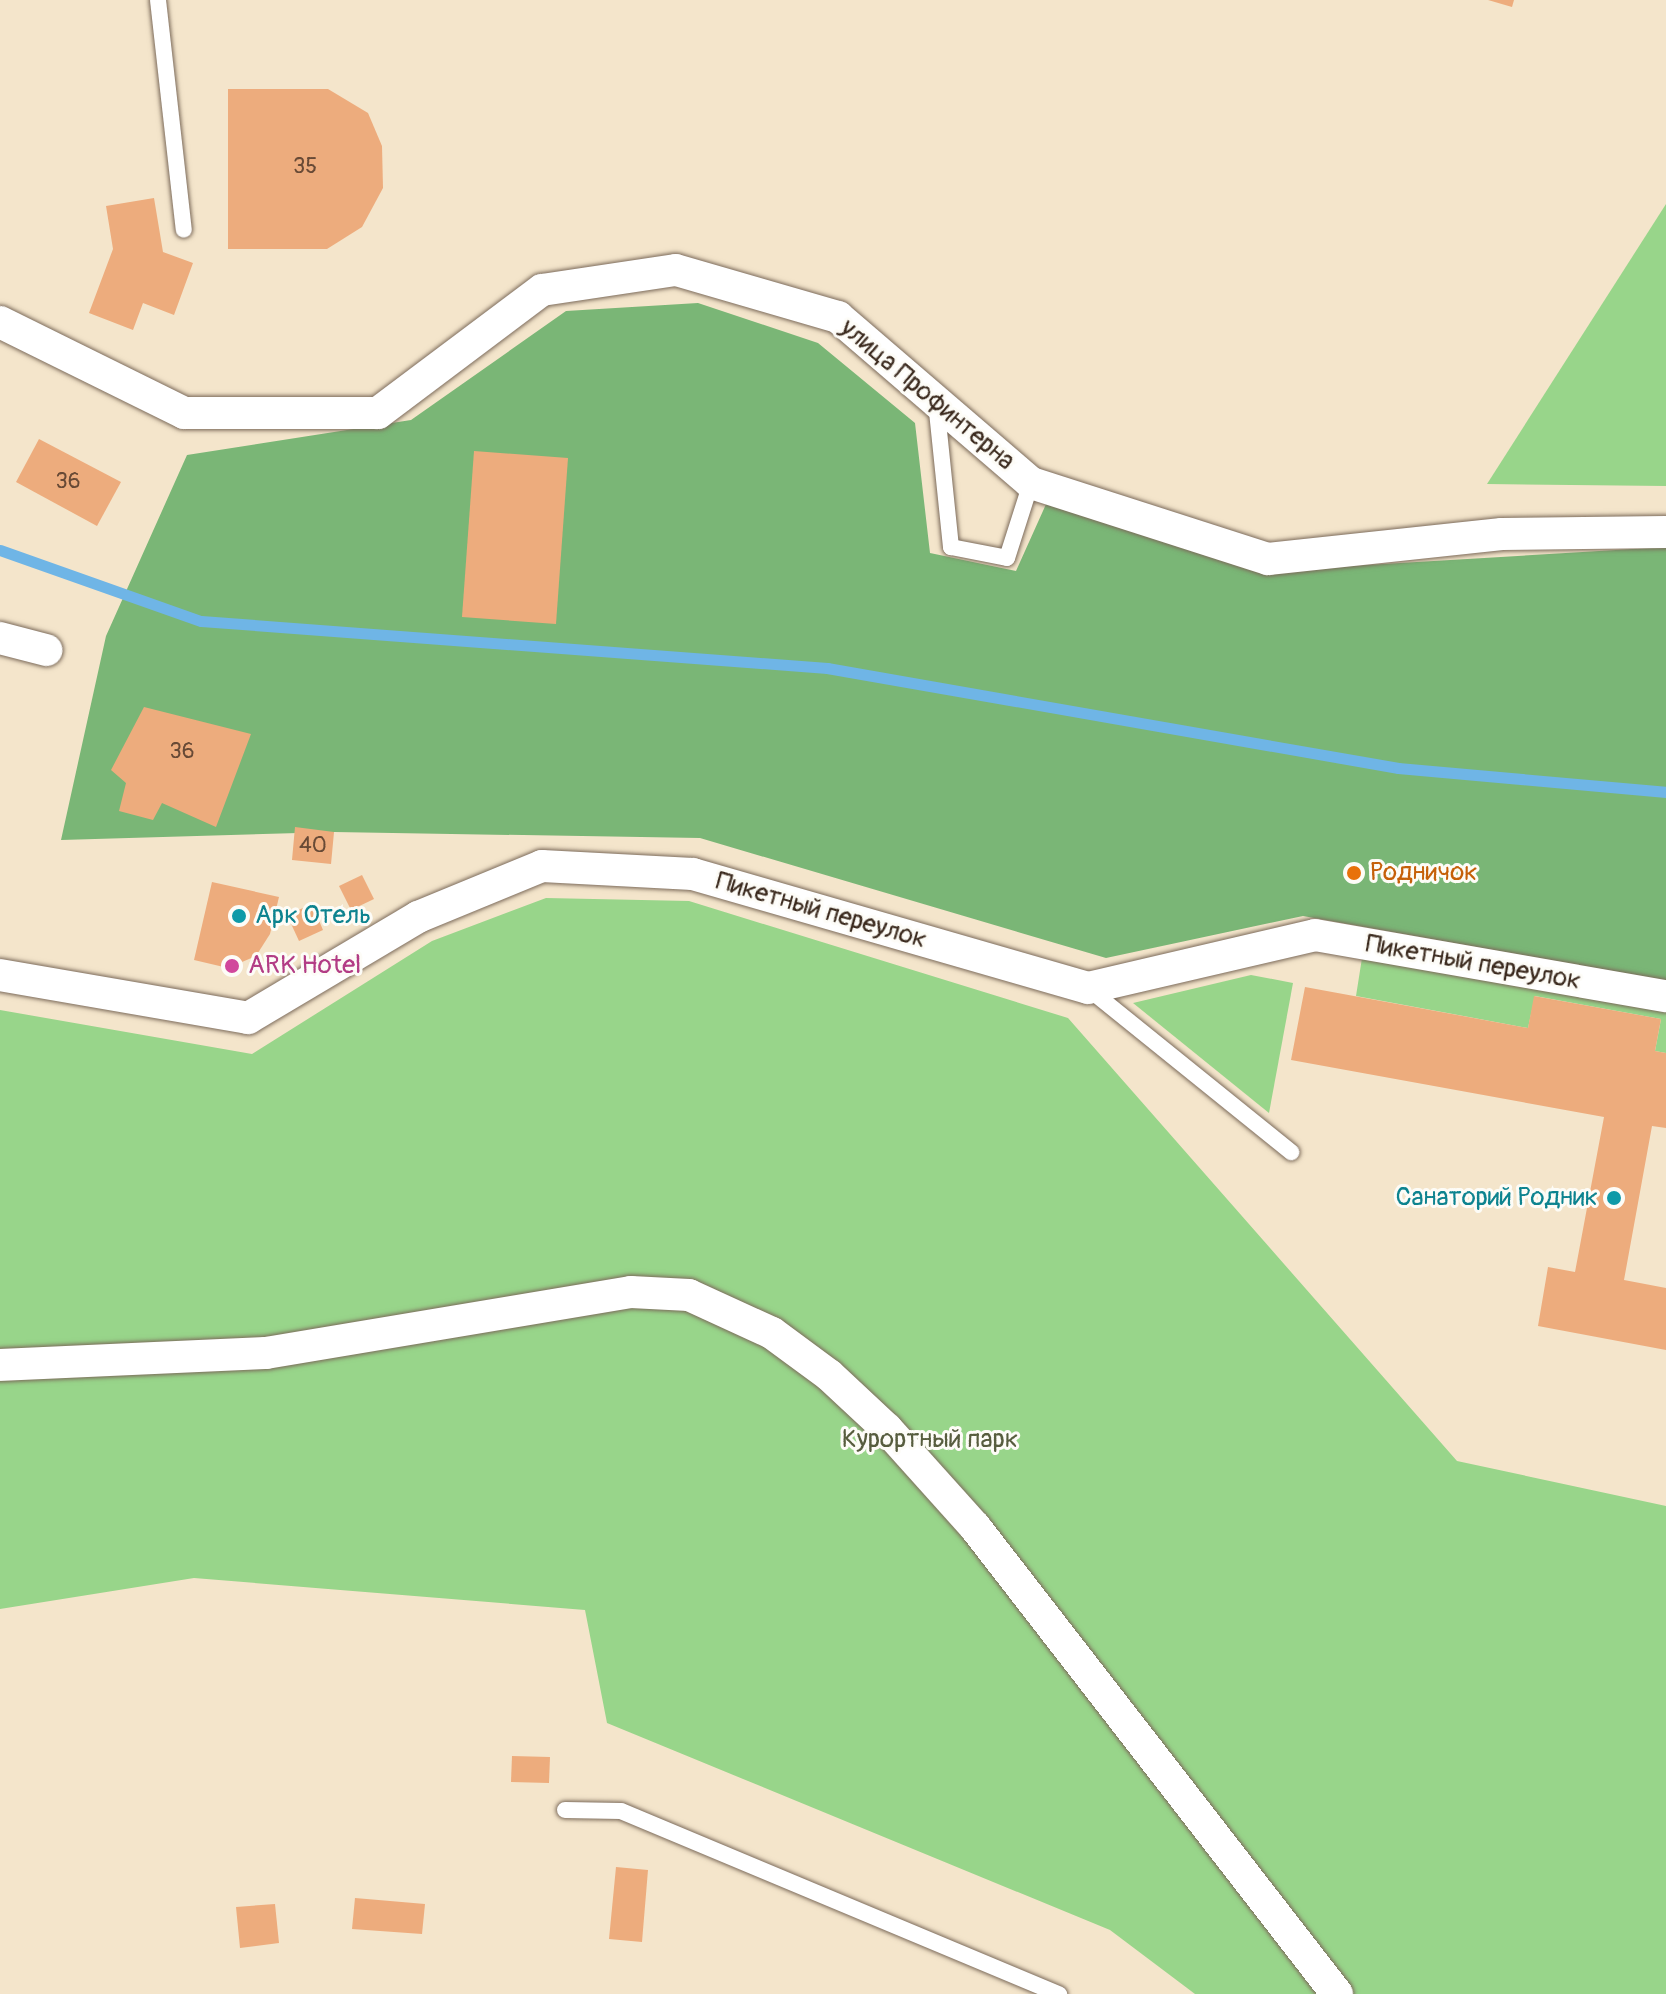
<!DOCTYPE html>
<html>
<head>
<meta charset="utf-8">
<style>
	body { margin:0 }
	#map { position:relative; width:1666px; height:1994px; overflow:hidden; background:#f4e5cb; font-family:Pangolin,sans-serif }
	div>[style] { position:absolute }
	.green>* { inset:0; background:#98d58a }
	.forest>* { inset:0; background:#7ab676 }
	.stream>* { height:11px; margin:-5.5px; padding:0 5.5px; transform-origin:5.5px; border-radius:5.5px; background:#6fb5e6 }
	.building>* { inset:0; background:#edac7d }
	.roads { filter:drop-shadow(0 0 2px #7c6b5b) drop-shadow(0 0 2px #7c6b5b) }
	.service>* { height:16px; margin:-8px; padding:0 8px; transform-origin:8px; border-radius:8px; background:#fff }
	.minor>* { height:32px; margin:-16px; padding:0 16px; transform-origin:16px; border-radius:16px; background:#fff }
	.dots>* { width:22px; height:22px; translate:-50% -50%; box-sizing:border-box; border:4px solid #fdfcf7; border-radius:50% }
	span { translate:-50% -50%; white-space:nowrap; text-align:center; line-height:1.15; -webkit-text-stroke:6px #fdfcf7; paint-order:stroke }
	.number-label { font-size:22px; color:#684a36 }
	.number-label span { -webkit-text-stroke-width:0 }
	.street-label { font-size:26px; color:#3b2a1e }
	.food-label { font-size:26px; color:#c56008 }
	.left { translate:0 -50%; text-align:left }
	.culture-label { font-size:26px; color:#0d838f }
	.right { translate:-100% -50%; text-align:right }
	.hotel-label { font-size:26px; color:#b23c85 }
	.park-label { font-size:26px; color:#575d3e }
</style>
</head>
<body>
<div id="map">
	<div class="green">
		<div style="clip-path:polygon(1666px 204px,1666px 486px,1487px 484px)"></div>
		<div style="clip-path:polygon(546px 898px,689px 901px,1068px 1018px,1457px 1461px,1666px 1506px,1666px 1994px,1195px 1994px,1110px 1930px,607px 1723px,585px 1610px,194px 1578px,0 1609px,0 1010px,252px 1054px,432px 941px)"></div>
		<div style="clip-path:polygon(1362px 958px,1666px 1012px,1666px 1053px,1655px 1051px,1661px 1019px,1535px 996px,1528px 1028px,1356px 996px)"></div>
		<div style="clip-path:polygon(1251px 975px,1293px 983px,1269px 1113px,1133px 1003px)"></div>
	</div>
	<div class="forest">
		<div style="clip-path:polygon(698px 303px,818px 343px,915px 423px,930px 553px,1016px 571px,1047px 502px,1265px 571px,1666px 547px,1666px 981px,1303px 916px,1106px 958px,700px 838px,334px 832px,61px 840px,106px 636px,187px 455px,411px 420px,566px 311px)"></div>
	</div>
	<div class="stream">
		<div style="left:0;top:550px;width:213px;rotate:19.5deg"></div>
		<div style="left:201px;top:621px;width:628px;rotate:4.29deg"></div>
		<div style="left:827px;top:668px;width:580px;rotate:9.93deg"></div>
		<div style="left:1398px;top:768px;width:269px;rotate:5.1deg"></div>
	</div>
	<div class="building">
		<div style="clip-path:polygon(1488px 0,1514px 0,1512px 7px)"></div>
		<div style="clip-path:polygon(228px 89px,328px 89px,368px 113px,382px 146px,383px 188px,362px 227px,327px 249px,228px 249px)"></div>
		<div style="clip-path:polygon(154px 198px,163px 252px,193px 263px,174px 315px,143px 303px,133px 330px,89px 313px,113px 249px,106px 206px)"></div>
		<div style="clip-path:polygon(39px 439px,121px 482px,97px 526px,16px 482px)"></div>
		<div style="clip-path:polygon(474px 451px,568px 458px,556px 624px,462px 617px)"></div>
		<div style="clip-path:polygon(144px 707px,251px 734px,216px 827px,162px 803px,153px 820px,119px 811px,126px 783px,111px 770px)"></div>
		<div style="clip-path:polygon(295px 827px,334px 832px,331px 864px,292px 860px)"></div>
		<div style="clip-path:polygon(362px 875px,374px 899px,351px 910px,339px 886px)"></div>
		<div style="clip-path:polygon(212px 882px,279px 897px,270px 934px,256px 956px,228px 968px,194px 960px)"></div>
		<div style="clip-path:polygon(312px 904px,323px 930px,299px 941px,287px 915px)"></div>
		<div style="clip-path:polygon(1305px 987px,1528px 1028px,1534px 996px,1661px 1019px,1655px 1051px,1666px 1053px,1666px 1128px,1652px 1126px,1624px 1280px,1666px 1288px,1666px 1350px,1538px 1326px,1548px 1267px,1575px 1272px,1604px 1117px,1291px 1060px)"></div>
		<div style="clip-path:polygon(512px 1756px,550px 1757px,549px 1783px,511px 1782px)"></div>
		<div style="clip-path:polygon(616px 1867px,648px 1870px,642px 1942px,609px 1939px)"></div>
		<div style="clip-path:polygon(355px 1898px,425px 1904px,422px 1934px,352px 1929px)"></div>
		<div style="clip-path:polygon(275px 1904px,279px 1943px,240px 1948px,236px 1907px)"></div>
	</div>
	<div class="roads">
		<div class="service">
			<div style="left:158px;top:0;width:231px;rotate:83.6deg"></div>
			<div style="left:936px;top:402px;width:146px;rotate:84.1deg"></div>
			<div style="left:951px;top:547px;width:57px;rotate:11.1deg"></div>
			<div style="left:1007px;top:558px;width:79px;rotate:-72.3deg"></div>
			<div style="left:1089px;top:989px;width:260px;rotate:38.9deg"></div>
			<div style="left:565px;top:1810px;width:56px;rotate:1deg"></div>
			<div style="left:621px;top:1811px;width:475px;rotate:22.7deg"></div>
		</div>
		<div class="minor">
			<div style="left:0;top:322px;width:205px;rotate:26.3deg"></div>
			<div style="left:184px;top:413px;width:194px"></div>
			<div style="left:378px;top:413px;width:205px;rotate:-36.9deg"></div>
			<div style="left:542px;top:290px;width:135px;rotate:-8.5deg"></div>
			<div style="left:676px;top:270px;width:169px;rotate:16.2deg"></div>
			<div style="left:838px;top:317px;width:255px;rotate:40.7deg"></div>
			<div style="left:1031px;top:483px;width:249px;rotate:17.8deg"></div>
			<div style="left:1268px;top:559px;width:235px;rotate:-6.1deg"></div>
			<div style="left:1502px;top:534px;width:164px;rotate:-0.7deg"></div>
			<div style="left:0;top:638px;width:48px;rotate:14.6deg"></div>
			<div style="left:0;top:975px;width:252px;rotate:9.8deg"></div>
			<div style="left:248px;top:1018px;width:198px;rotate:-30.7deg"></div>
			<div style="left:418px;top:917px;width:134px;rotate:-22.4deg"></div>
			<div style="left:542px;top:866px;width:151px;rotate:3deg"></div>
			<div style="left:693px;top:874px;width:411px;rotate:16.1deg"></div>
			<div style="left:1088px;top:988px;width:233px;rotate:-13.1deg"></div>
			<div style="left:1315px;top:935px;width:356px;rotate:9.9deg"></div>
			<div style="left:0;top:1365px;width:266px;rotate:-2.6deg"></div>
			<div style="left:266px;top:1353px;width:370px;rotate:-9.5deg"></div>
			<div style="left:631px;top:1292px;width:58px;rotate:3deg"></div>
			<div style="left:689px;top:1295px;width:91px;rotate:24.6deg"></div>
			<div style="left:772px;top:1333px;width:71px;rotate:36.4deg"></div>
			<div style="left:829px;top:1375px;width:79px;rotate:43deg"></div>
			<div style="left:887px;top:1429px;width:132px;rotate:48.1deg"></div>
			<div style="left:975px;top:1527px;width:591px;rotate:52.22deg"></div>
		</div>
	</div>
	<div class="dots">
		<div style="left:1354px;top:873px;background:#e8710a"></div>
		<div style="left:239px;top:916px;background:#0f9aa8"></div>
		<div style="left:232px;top:966px;background:#d1479c"></div>
		<div style="left:1614px;top:1198px;background:#0f9aa8"></div>
	</div>
	<div class="number-label">
		<span style="left:305px;top:167px">35</span>
		<span style="left:68px;top:482px">36</span>
		<span style="left:182px;top:752px">36</span>
		<span style="left:313px;top:846px">40</span>
	</div>
	<div class="street-label">
		<span style="left:927px;top:395px;rotate:40deg">улица Профинтерна</span>
		<span style="left:821px;top:911px;rotate:16deg">Пикетный переулок</span>
		<span style="left:1473px;top:963px;rotate:10deg">Пикетный переулок</span>
	</div>
	<div class="food-label">
		<span class="left" style="left:1370px;top:873px">Родничок</span>
	</div>
	<div class="culture-label">
		<span class="left" style="left:255px;top:916px">Арк Отель</span>
		<span class="right" style="left:1598px;top:1198px">Санаторий Родник</span>
	</div>
	<div class="hotel-label">
		<span class="left" style="left:248px;top:966px">ARK Hotel</span>
	</div>
	<div class="park-label">
		<span style="left:930px;top:1440px">Курортный парк</span>
	</div>
</div>
</body>
</html>
